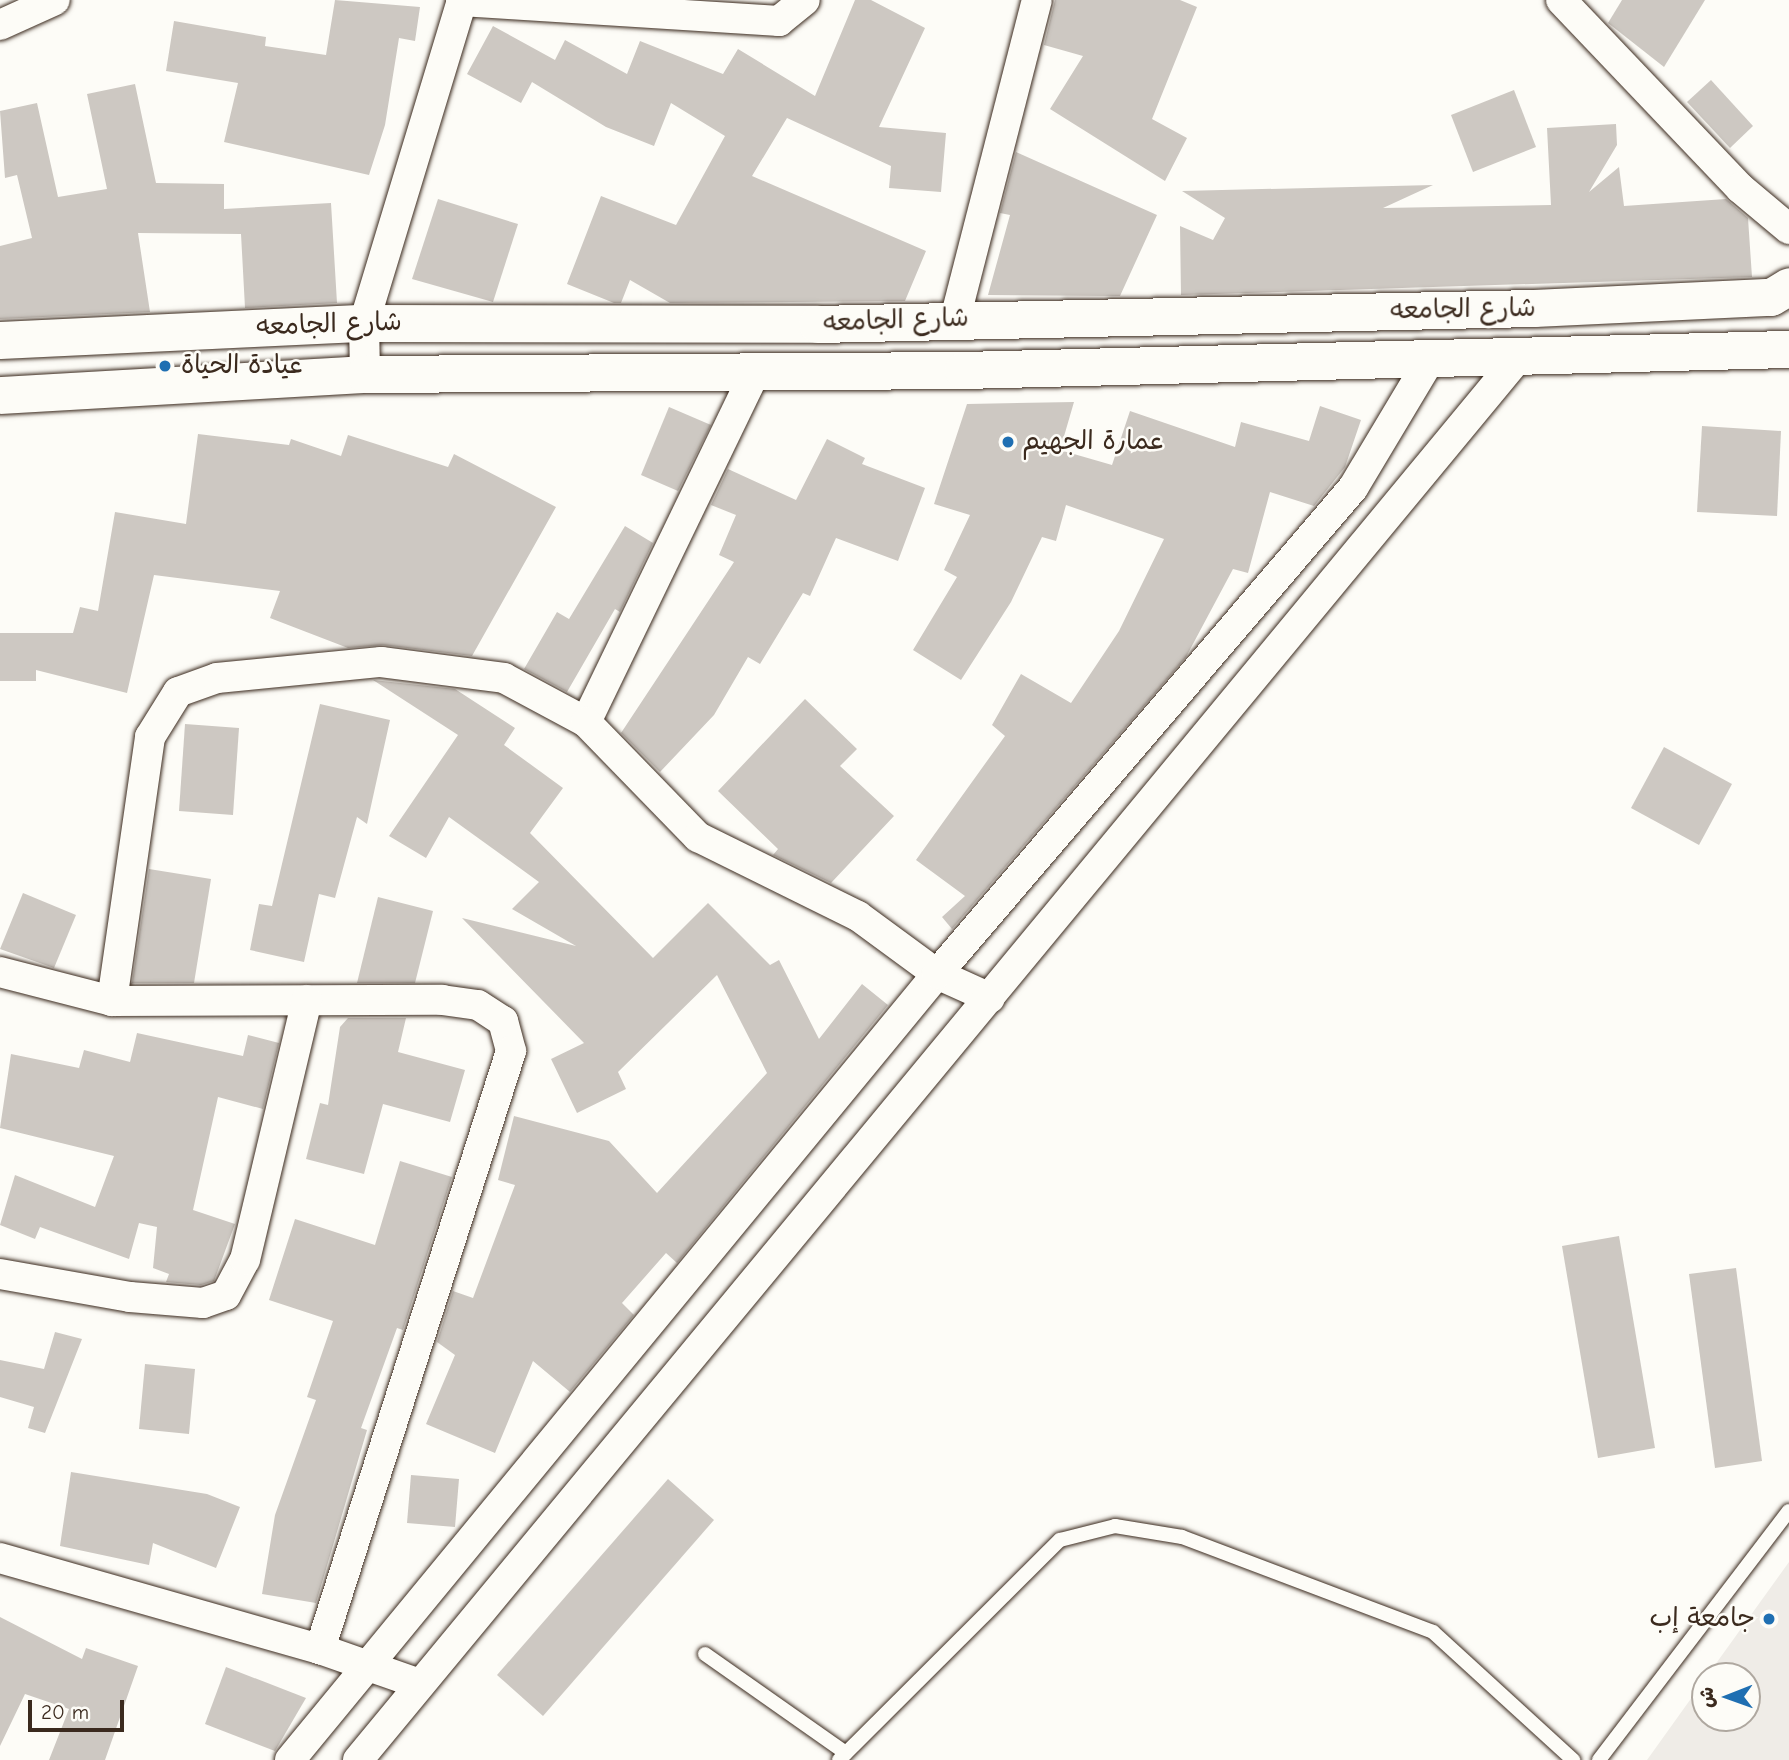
<!DOCTYPE html>
<html>
<head>
<meta charset="utf-8">
<style>
	body { margin:0 }
	#map { position:relative; width:1789px; height:1760px; overflow:hidden; background:#fdfcf7; font-family:"Comic Neue","Playpen Sans Arabic",sans-serif }
	div>[style] { position:absolute }
	.built>* { inset:0; background:#efece7 }
	.building>* { inset:0; background:#cdc8c2 }
	.roads { filter:drop-shadow(0 0 2px #3b2a1e) drop-shadow(0 0 2px #3b2a1e) }
	.service>* { height:14px; margin:-7px; padding:0 7px; transform-origin:7px; border-radius:7px; background:#fdfcf7 }
	.minor>* { height:30px; margin:-15px; padding:0 15px; transform-origin:15px; border-radius:15px; background:#fdfcf7 }
	.tertiary>* { height:37px; margin:-18.5px; padding:0 18.5px; transform-origin:18.5px; border-radius:18.5px; background:#fdfcf7 }
	.dots>* { width:19px; height:19px; translate:-50% -50%; box-sizing:border-box; border:4px solid #fdfcf7; border-radius:50% }
	span { translate:-50% -50%; white-space:nowrap; text-align:center; line-height:1.15; -webkit-text-stroke:5px #fdfcf7; paint-order:stroke }
	.street-label { font-size:26px; color:#3b2a1e }
	.poi-label { font-size:26px; color:#3b2a1e }
	.left { translate:0 -50%; text-align:left }
	.right { translate:-100% -50%; text-align:right }
	.north { position:absolute; left:1691px; top:1662px; width:70px; height:70px; box-sizing:border-box; background:#fdfcf7; border:2px solid #afa8a0; border-radius:50%; rotate:269deg; font-size:19px; font-weight:700; line-height:28px; text-align:center; color:#3b2a1e }
	.north::after { content:''; display:block; margin:auto; width:24px; height:32px; background:#1f6fb2; clip-path:polygon(50% 0,100% 100%,50% 72%,0 100%) }
	.scale { position:absolute; left:28px; top:1700px; width:96px; height:32px; box-sizing:border-box; border:4px solid #3b2a1e; border-top:0; padding-left:9px; font-size:21px; line-height:24px; white-space:nowrap; color:#3b2a1e; -webkit-text-stroke:5px #fdfcf7; paint-order:stroke }
</style>
</head>
<body>
<div id="map">
	<div class="built">
		<div style="clip-path:polygon(1789px 1562px,1789px 1760px,1647px 1760px,1705px 1679px,1705px 1718px,1747px 1718px,1747px 1676px,1707px 1676px)"></div>
	</div>
	<div class="building">
		<div style="clip-path:polygon(335px 0,420px 7px,415px 41px,399px 38px,385px 125px,369px 175px,224px 142px,238px 83px,166px 71px,174px 21px,266px 37px,265px 46px,326px 55px)"></div>
		<div style="clip-path:polygon(855px 0,871px 0,925px 28px,879px 127px,946px 133px,941px 192px,889px 188px,891px 166px,787px 118px,752px 176px,926px 251px,905px 301px,670px 303px,630px 280px,621px 303px,614px 303px,567px 284px,601px 196px,676px 225px,725px 136px,671px 103px,654px 146px,606px 127px,532px 82px,521px 103px,467px 74px,493px 26px,555px 60px,565px 40px,627px 74px,640px 41px,723px 74px,738px 49px,815px 96px)"></div>
		<div style="clip-path:polygon(1055px 0,1180px 0,1197px 7px,1152px 119px,1187px 138px,1165px 181px,1050px 109px,1083px 56px,1044px 45px)"></div>
		<div style="clip-path:polygon(1622px 0,1705px 0,1664px 67px,1608px 23px)"></div>
		<div style="clip-path:polygon(1711px 80px,1753px 126px,1730px 148px,1687px 102px)"></div>
		<div style="clip-path:polygon(135px 84px,156px 183px,224px 184px,224px 209px,331px 203px,337px 303px,245px 308px,241px 234px,138px 233px,150px 312px,0 319px,0 246px,32px 238px,17px 175px,5px 178px,0 111px,37px 103px,58px 197px,107px 189px,87px 94px)"></div>
		<div style="clip-path:polygon(1514px 90px,1536px 147px,1473px 172px,1451px 115px)"></div>
		<div style="clip-path:polygon(1616px 124px,1617px 145px,1589px 192px,1619px 167px,1624px 206px,1726px 199px,1748px 218px,1752px 277px,1181px 295px,1180px 226px,1213px 240px,1225px 218px,1182px 191px,1433px 185px,1383px 208px,1551px 205px,1547px 128px)"></div>
		<div style="clip-path:polygon(1016px 152px,1157px 215px,1120px 296px,988px 295px,1010px 215px,1000px 213px)"></div>
		<div style="clip-path:polygon(438px 199px,518px 224px,493px 302px,412px 279px)"></div>
		<div style="clip-path:polygon(1074px 402px,1060px 450px,1112px 465px,1130px 411px,1235px 447px,1241px 422px,1309px 441px,1320px 406px,1361px 420px,1345px 467px,1314px 506px,1270px 492px,1248px 573px,1233px 569px,1186px 657px,952px 929px,942px 917px,965px 896px,916px 860px,1005px 736px,992px 725px,1021px 674px,1071px 703px,1119px 631px,1164px 539px,1066px 505px,1056px 541px,1042px 537px,1011px 602px,961px 680px,913px 650px,957px 577px,944px 570px,970px 515px,934px 504px,967px 404px)"></div>
		<div style="clip-path:polygon(669px 407px,711px 425px,678px 491px,641px 475px)"></div>
		<div style="clip-path:polygon(1702px 426px,1781px 431px,1777px 516px,1697px 512px)"></div>
		<div style="clip-path:polygon(198px 434px,289px 445px,291px 439px,341px 456px,348px 435px,448px 467px,454px 454px,556px 507px,472px 656px,383px 645px,348px 648px,270px 618px,280px 591px,154px 575px,127px 693px,36px 670px,36px 681px,0 681px,0 633px,73px 633px,80px 607px,98px 611px,115px 512px,186px 524px)"></div>
		<div style="clip-path:polygon(827px 439px,865px 458px,862px 464px,925px 488px,898px 561px,836px 538px,810px 596px,803px 593px,760px 664px,748px 657px,714px 715px,660px 772px,621px 733px,734px 562px,719px 555px,736px 515px,711px 505px,728px 469px,796px 500px)"></div>
		<div style="clip-path:polygon(625px 526px,653px 543px,620px 612px,615px 609px,567px 692px,524px 669px,557px 612px,569px 619px)"></div>
		<div style="clip-path:polygon(373px 680px,455px 689px,515px 728px,504px 745px,563px 788px,530px 833px,653px 958px,708px 903px,770px 965px,779px 960px,819px 1039px,862px 984px,888px 1005px,677px 1263px,666px 1253px,622px 1303px,634px 1315px,570px 1392px,533px 1361px,495px 1453px,426px 1424px,455px 1355px,437px 1342px,453px 1291px,473px 1298px,515px 1185px,498px 1180px,514px 1116px,609px 1141px,657px 1193px,767px 1073px,717px 975px,618px 1072px,626px 1089px,577px 1113px,551px 1059px,584px 1043px,462px 918px,576px 946px,512px 909px,539px 882px,449px 817px,426px 858px,389px 836px,458px 735px)"></div>
		<div style="clip-path:polygon(805px 699px,857px 749px,840px 766px,894px 816px,831px 883px,773px 855px,778px 849px,718px 791px)"></div>
		<div style="clip-path:polygon(320px 704px,390px 720px,367px 824px,357px 817px,335px 898px,319px 894px,304px 962px,250px 950px,259px 904px,272px 906px)"></div>
		<div style="clip-path:polygon(185px 724px,239px 728px,233px 815px,179px 811px)"></div>
		<div style="clip-path:polygon(1664px 747px,1732px 784px,1699px 845px,1631px 808px)"></div>
		<div style="clip-path:polygon(149px 869px,211px 879px,194px 983px,132px 983px)"></div>
		<div style="clip-path:polygon(23px 893px,76px 915px,54px 968px,0 949px)"></div>
		<div style="clip-path:polygon(378px 897px,433px 911px,415px 983px,357px 983px)"></div>
		<div style="clip-path:polygon(348px 1018px,406px 1018px,398px 1052px,465px 1070px,450px 1122px,383px 1104px,364px 1174px,306px 1159px,320px 1103px,328px 1105px,340px 1027px)"></div>
		<div style="clip-path:polygon(137px 1033px,243px 1056px,248px 1035px,279px 1043px,263px 1109px,218px 1097px,193px 1210px,235px 1224px,214px 1281px,201px 1285px,166px 1282px,169px 1274px,153px 1268px,157px 1227px,139px 1223px,129px 1259px,40px 1227px,35px 1239px,0 1225px,15px 1175px,95px 1207px,114px 1156px,0 1128px,11px 1054px,79px 1068px,84px 1050px,130px 1062px)"></div>
		<div style="clip-path:polygon(400px 1161px,452px 1177px,403px 1330px,397px 1328px,361px 1428px,367px 1430px,316px 1603px,262px 1594px,275px 1515px,316px 1400px,307px 1397px,333px 1321px,269px 1300px,295px 1219px,375px 1245px)"></div>
		<div style="clip-path:polygon(1619px 1236px,1655px 1448px,1598px 1458px,1562px 1246px)"></div>
		<div style="clip-path:polygon(1736px 1268px,1762px 1461px,1715px 1468px,1689px 1274px)"></div>
		<div style="clip-path:polygon(55px 1332px,82px 1339px,45px 1433px,28px 1428px,34px 1407px,0 1397px,0 1360px,44px 1369px)"></div>
		<div style="clip-path:polygon(145px 1364px,195px 1369px,189px 1434px,139px 1429px)"></div>
		<div style="clip-path:polygon(71px 1472px,207px 1494px,240px 1507px,216px 1568px,153px 1543px,149px 1565px,60px 1546px)"></div>
		<div style="clip-path:polygon(411px 1475px,459px 1479px,455px 1527px,407px 1523px)"></div>
		<div style="clip-path:polygon(668px 1479px,714px 1520px,543px 1716px,497px 1675px)"></div>
		<div style="clip-path:polygon(0 1617px,82px 1659px,86px 1648px,138px 1666px,105px 1760px,49px 1760px,69px 1709px,25px 1694px,0 1746px)"></div>
		<div style="clip-path:polygon(226px 1667px,306px 1698px,275px 1751px,205px 1724px)"></div>
	</div>
	<div class="roads">
		<div class="service">
			<div style="left:705px;top:1654px;width:172px;rotate:35.1deg"></div>
			<div style="left:839px;top:1760px;width:312px;rotate:-44.9deg"></div>
			<div style="left:1060px;top:1540px;width:57px;rotate:-14.3deg"></div>
			<div style="left:1115px;top:1526px;width:68px;rotate:9.3deg"></div>
			<div style="left:1182px;top:1537px;width:268px;rotate:20.7deg"></div>
			<div style="left:1433px;top:1632px;width:190px;rotate:42.4deg"></div>
			<div style="left:1599px;top:1760px;width:313px;rotate:-52.7deg"></div>
		</div>
		<div class="minor">
			<div style="left:1561px;top:0;width:260px;rotate:46.4deg"></div>
			<div style="left:1740px;top:188px;width:64px;rotate:39.9deg"></div>
			<div style="left:461px;top:1px;width:319px;rotate:3.6deg"></div>
			<div style="left:779px;top:21px;width:33px;rotate:-39deg"></div>
			<div style="left:0;top:25px;width:60px;rotate:-24.4deg"></div>
			<div style="left:955px;top:319px;width:329px;rotate:-75.6deg"></div>
			<div style="left:365px;top:374px;width:51px;rotate:-91.1deg"></div>
			<div style="left:364px;top:323px;width:338px;rotate:-73.1deg"></div>
			<div style="left:586px;top:722px;width:392px;rotate:-64.2deg"></div>
			<div style="left:0;top:972px;width:116px;rotate:14.5deg"></div>
			<div style="left:112px;top:1001px;width:330px;rotate:-0.2deg"></div>
			<div style="left:442px;top:1000px;width:36px;rotate:8deg"></div>
			<div style="left:478px;top:1005px;width:30px;rotate:33deg"></div>
			<div style="left:503px;top:1021px;width:31px;rotate:75deg"></div>
			<div style="left:511px;top:1051px;width:628px;rotate:107.71deg"></div>
			<div style="left:112px;top:1001px;width:267px;rotate:-81.8deg"></div>
			<div style="left:150px;top:737px;width:53px;rotate:-58.1deg"></div>
			<div style="left:178px;top:692px;width:41px;rotate:-19.7deg"></div>
			<div style="left:217px;top:678px;width:165px;rotate:-5.6deg"></div>
			<div style="left:381px;top:662px;width:124px;rotate:7.4deg"></div>
			<div style="left:504px;top:678px;width:93px;rotate:28.2deg"></div>
			<div style="left:586px;top:722px;width:161px;rotate:45.8deg"></div>
			<div style="left:698px;top:837px;width:178px;rotate:26.3deg"></div>
			<div style="left:858px;top:916px;width:98px;rotate:36.3deg"></div>
			<div style="left:937px;top:974px;width:58px;rotate:24.4deg"></div>
			<div style="left:0;top:1274px;width:132px;rotate:10deg"></div>
			<div style="left:130px;top:1297px;width:73px;rotate:4.7deg"></div>
			<div style="left:203px;top:1303px;width:24px;rotate:-19deg"></div>
			<div style="left:226px;top:1295px;width:40px;rotate:-62deg"></div>
			<div style="left:245px;top:1260px;width:267px;rotate:-76.6deg"></div>
			<div style="left:0;top:1558px;width:333px;rotate:15.9deg"></div>
			<div style="left:320px;top:1649px;width:106px;rotate:19.3deg"></div>
			<div style="left:290px;top:1760px;width:1018px;rotate:-50.54deg"></div>
			<div style="left:937px;top:974px;width:640px;rotate:-49.44deg"></div>
			<div style="left:1353px;top:488px;width:148px;rotate:-59.1deg"></div>
			<div style="left:358px;top:1760px;width:1818px;rotate:-50.4deg"></div>
		</div>
		<div class="tertiary">
			<div style="left:0;top:340px;width:364px;rotate:-2.7deg"></div>
			<div style="left:364px;top:323px;width:453px;rotate:0.1deg"></div>
			<div style="left:817px;top:324px;width:717px;rotate:-1.28deg"></div>
			<div style="left:1534px;top:308px;width:237px;rotate:-2.7deg"></div>
			<div style="left:1771px;top:297px;width:21px;rotate:-31deg"></div>
			<div style="left:0;top:395px;width:366px;rotate:-3.3deg"></div>
			<div style="left:365px;top:374px;width:598px;rotate:-0.38deg"></div>
			<div style="left:963px;top:370px;width:826px;rotate:-1.46deg"></div>
		</div>
	</div>
	<div class="dots">
		<div style="left:165px;top:366px;background:#1f6fb2"></div>
		<div style="left:1008px;top:442px;background:#1f6fb2"></div>
		<div style="left:1769px;top:1619px;background:#1f6fb2"></div>
	</div>
	<div class="street-label">
		<span style="left:1463px;top:310px;rotate:-1deg">شارع الجامعه</span>
		<span style="left:896px;top:321px;rotate:-2deg">شارع الجامعه</span>
		<span style="left:329px;top:325px;rotate:-2deg">شارع الجامعه</span>
	</div>
	<div class="poi-label">
		<span class="left" style="left:181px;top:366px">عيادة الحياة</span>
		<span class="left" style="left:1022px;top:442px">عمارة الجهيم</span>
		<span class="right" style="left:1755px;top:1619px">جامعة إب</span>
	</div>
	<div class="north">ش</div>
	<div class="scale">20 m</div>
</div>
</body>
</html>
